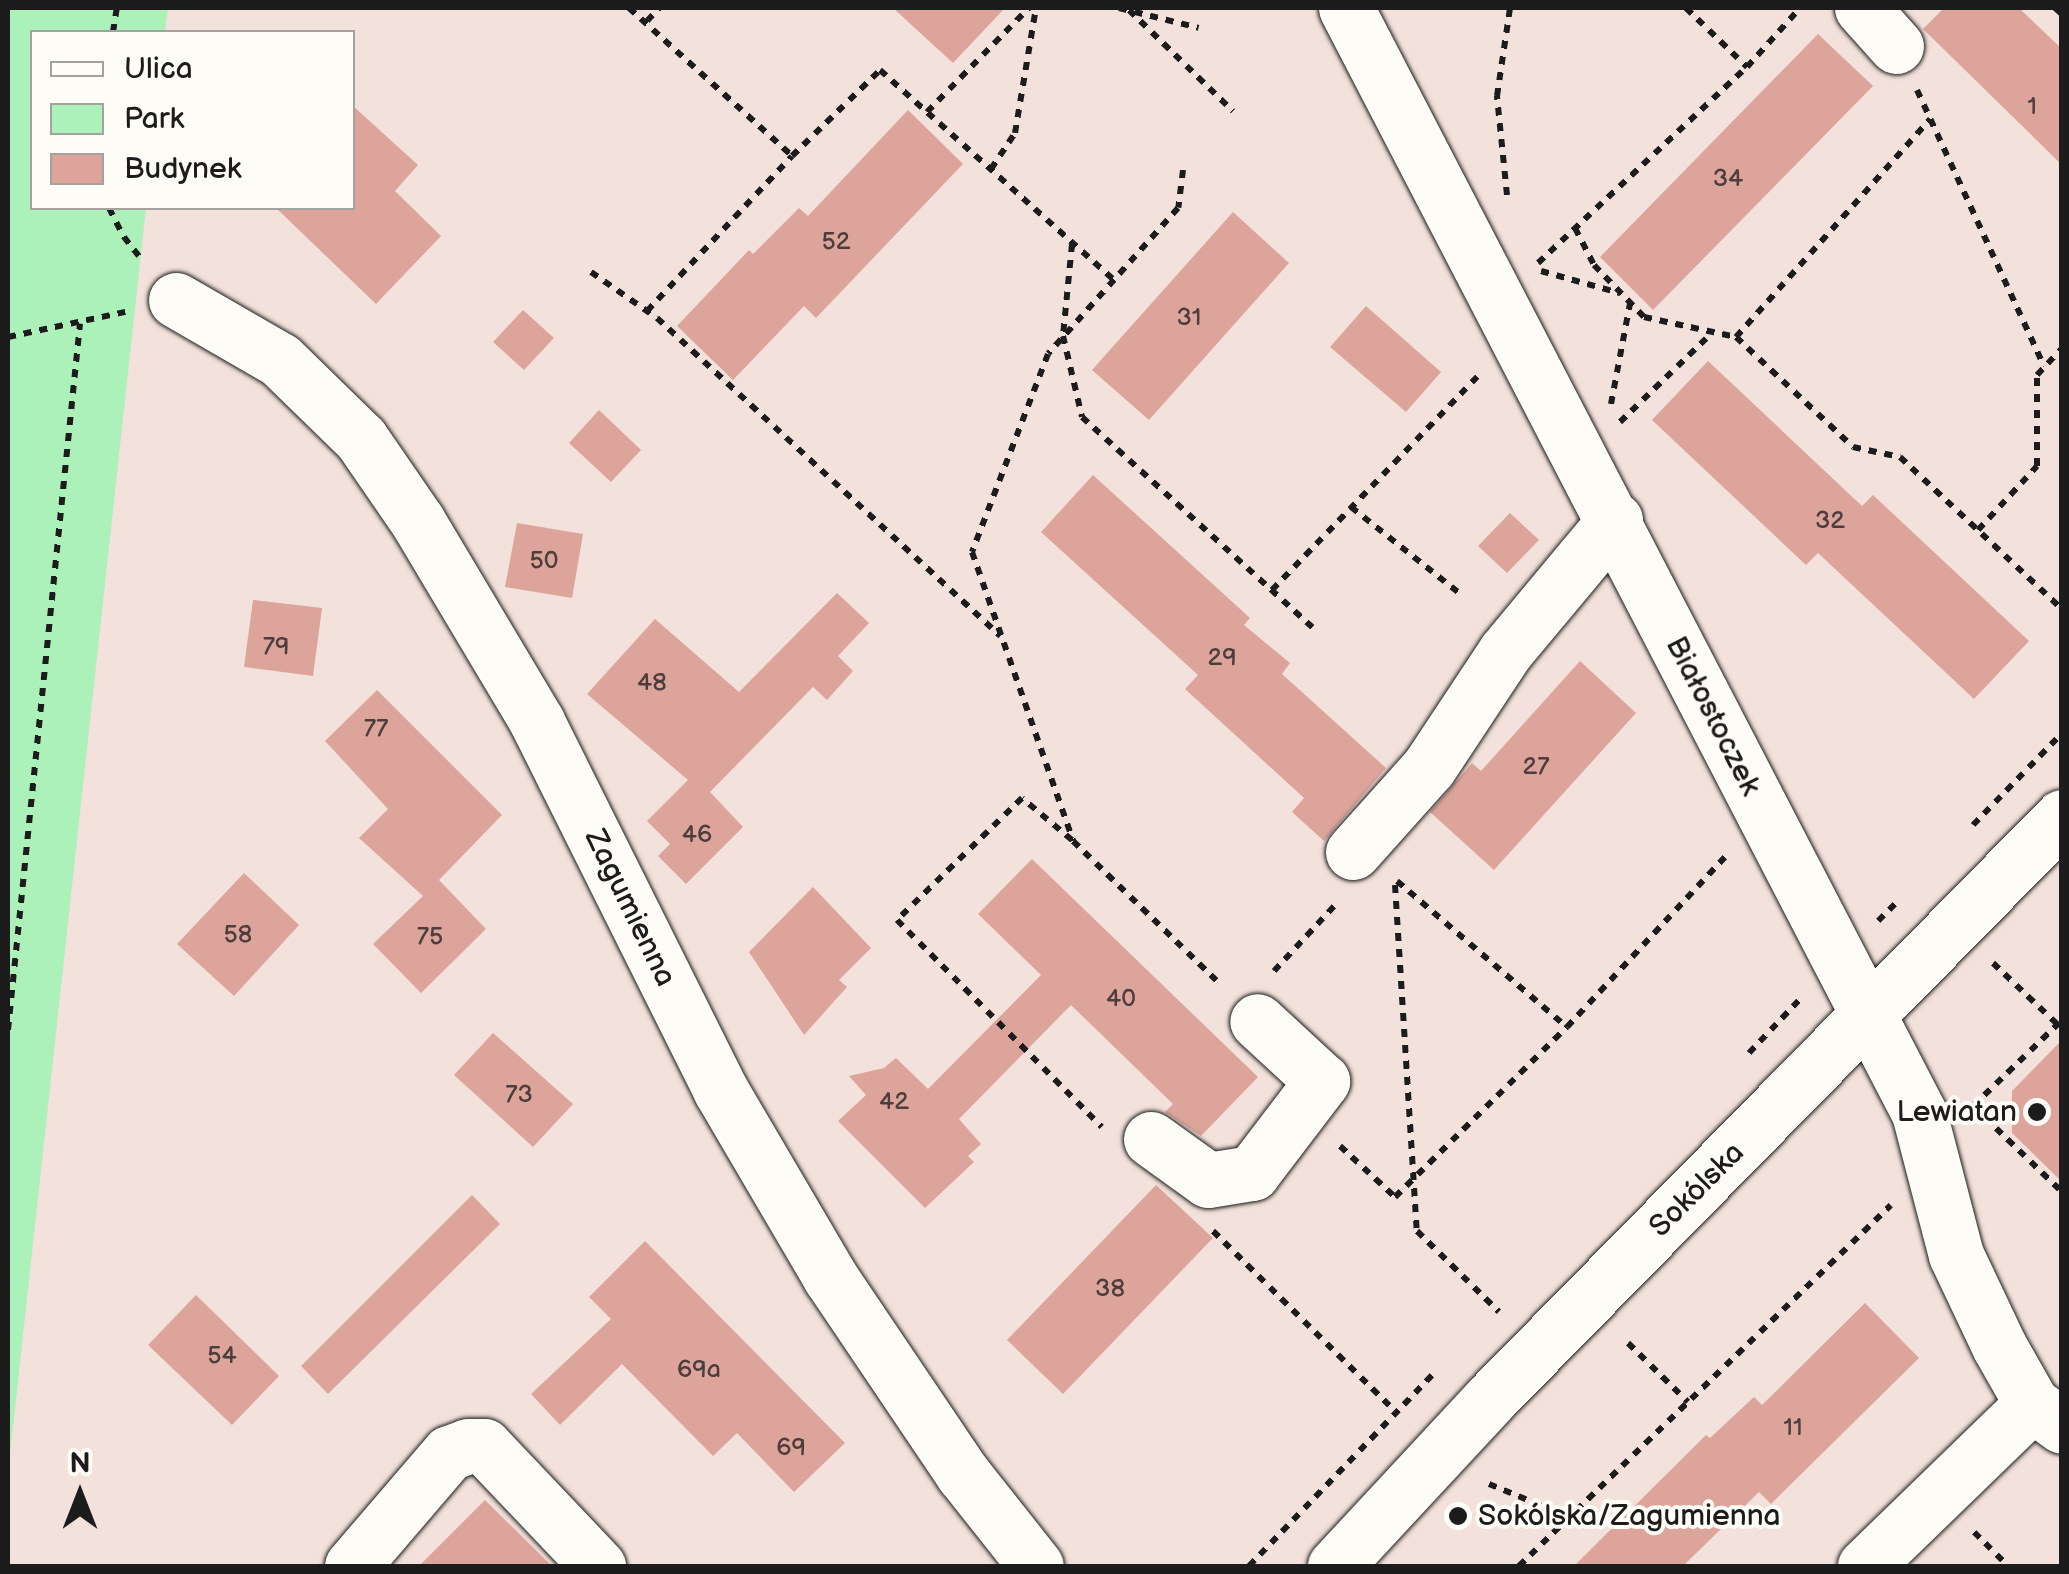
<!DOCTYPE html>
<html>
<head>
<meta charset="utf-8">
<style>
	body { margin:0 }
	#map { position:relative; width:2069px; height:1574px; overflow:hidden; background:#f3e2db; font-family:"Balsamiq Sans",sans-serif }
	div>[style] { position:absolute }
	.green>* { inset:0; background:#acf0ba }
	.building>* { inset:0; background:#dda49b }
	.path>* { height:6px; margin-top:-3px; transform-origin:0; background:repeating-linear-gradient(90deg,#1c1c1c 0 8px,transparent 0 16px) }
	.roads { filter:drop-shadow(0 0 2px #1c1c1c) drop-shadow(0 0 2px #1c1c1c) }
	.minor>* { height:55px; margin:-27.5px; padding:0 27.5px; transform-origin:27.5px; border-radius:27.5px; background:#fdfcf7 }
	.dots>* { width:28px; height:28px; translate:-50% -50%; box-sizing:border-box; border:5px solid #fdfcf7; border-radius:50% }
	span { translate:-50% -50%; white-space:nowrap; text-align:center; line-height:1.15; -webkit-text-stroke:8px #fdfcf7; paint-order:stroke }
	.number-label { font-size:25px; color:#4c3e3c }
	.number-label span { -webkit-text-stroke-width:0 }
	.street-label { font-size:30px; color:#1c1c1c }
	.poi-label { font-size:30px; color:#1c1c1c }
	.right { translate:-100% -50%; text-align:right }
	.left { translate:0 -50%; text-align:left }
	.frame { position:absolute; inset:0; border:10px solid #1c1c1c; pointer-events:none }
	.legend { position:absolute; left:30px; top:30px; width:325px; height:180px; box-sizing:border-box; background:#fdfcf7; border:2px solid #a3a29f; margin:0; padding:12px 18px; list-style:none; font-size:30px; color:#1c1c1c }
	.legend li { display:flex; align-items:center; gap:20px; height:50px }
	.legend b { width:50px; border:2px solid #a3a29f }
	.north { position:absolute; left:30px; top:1444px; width:100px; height:100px; -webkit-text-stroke:8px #fdfcf7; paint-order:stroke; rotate:0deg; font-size:28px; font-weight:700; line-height:40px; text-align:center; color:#1c1c1c }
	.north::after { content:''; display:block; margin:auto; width:35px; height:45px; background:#1c1c1c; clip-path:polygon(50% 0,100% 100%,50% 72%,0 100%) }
</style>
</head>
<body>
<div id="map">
	<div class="green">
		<div style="clip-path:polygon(8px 8px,168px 8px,165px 32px,32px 32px,32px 208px,146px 208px,8px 1473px)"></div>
	</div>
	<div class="building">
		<div style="clip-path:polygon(893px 8px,1005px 8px,953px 63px)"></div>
		<div style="clip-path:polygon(1944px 8px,2019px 8px,2062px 49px,2062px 165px,1923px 29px)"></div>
		<div style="clip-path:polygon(1818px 34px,1873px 86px,1653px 310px,1600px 257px)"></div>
		<div style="clip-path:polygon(352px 105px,418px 165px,395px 191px,441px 236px,376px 304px,276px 208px,352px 208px)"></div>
		<div style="clip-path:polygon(908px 110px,963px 164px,816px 318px,804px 306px,733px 380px,677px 326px,749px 250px,753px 254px,799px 208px,808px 216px)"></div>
		<div style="clip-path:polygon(1233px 212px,1289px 263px,1149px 420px,1092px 370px)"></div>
		<div style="clip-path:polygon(1366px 306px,1441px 372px,1406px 412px,1330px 347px)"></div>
		<div style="clip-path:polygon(523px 310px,554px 338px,524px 370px,493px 342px)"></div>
		<div style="clip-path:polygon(1708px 361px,1862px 506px,1873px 495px,2029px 641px,1974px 699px,1818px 553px,1806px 565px,1652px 420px)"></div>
		<div style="clip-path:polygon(599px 410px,641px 450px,611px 482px,569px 443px)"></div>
		<div style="clip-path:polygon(1093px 475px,1250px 618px,1244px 625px,1290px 663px,1282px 674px,1386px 768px,1324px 841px,1292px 812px,1304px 798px,1185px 689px,1198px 675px,1041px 532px)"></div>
		<div style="clip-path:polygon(1510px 513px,1539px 540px,1507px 573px,1478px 546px)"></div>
		<div style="clip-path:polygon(517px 523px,583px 534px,572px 598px,505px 587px)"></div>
		<div style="clip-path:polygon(837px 593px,869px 623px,838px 656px,853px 671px,827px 700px,813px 687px,710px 792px,743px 827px,686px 884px,658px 856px,670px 844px,647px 821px,688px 780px,587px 694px,655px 619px,739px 692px)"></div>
		<div style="clip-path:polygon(253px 600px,322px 608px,313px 676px,244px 667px)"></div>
		<div style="clip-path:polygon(1580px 661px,1636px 713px,1494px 870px,1430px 812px,1472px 763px,1481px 771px)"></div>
		<div style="clip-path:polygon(377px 690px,502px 815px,439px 880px,486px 929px,421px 993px,373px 944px,423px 896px,359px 838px,388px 809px,325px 741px)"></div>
		<div style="clip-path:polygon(1032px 859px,1258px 1077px,1201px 1136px,1165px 1112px,1173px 1104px,1071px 1005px,959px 1119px,981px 1144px,968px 1156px,974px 1162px,925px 1208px,838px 1121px,866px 1095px,849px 1076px,884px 1068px,896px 1058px,928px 1089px,1041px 975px,978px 914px)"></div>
		<div style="clip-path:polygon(244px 873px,299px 925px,234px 996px,177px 944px)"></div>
		<div style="clip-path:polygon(813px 887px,871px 948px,839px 980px,847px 987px,804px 1035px,749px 952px)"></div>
		<div style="clip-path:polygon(493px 1033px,573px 1104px,533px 1147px,454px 1075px)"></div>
		<div style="clip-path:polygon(2062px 1040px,2062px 1182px,2012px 1133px,2012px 1091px)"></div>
		<div style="clip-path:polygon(1156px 1185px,1213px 1238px,1063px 1394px,1007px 1340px)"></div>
		<div style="clip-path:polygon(472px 1195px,500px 1224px,328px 1394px,301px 1366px)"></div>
		<div style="clip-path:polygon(645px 1241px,845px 1443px,794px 1492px,737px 1433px,713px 1456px,622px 1364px,560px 1425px,531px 1394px,611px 1319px,589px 1297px)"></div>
		<div style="clip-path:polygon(196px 1295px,279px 1376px,232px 1425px,148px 1345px)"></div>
		<div style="clip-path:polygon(1865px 1303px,1919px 1358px,1771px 1504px,1759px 1492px,1683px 1566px,1574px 1566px,1706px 1435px,1710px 1438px,1754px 1397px,1762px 1405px)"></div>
		<div style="clip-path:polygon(485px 1500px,552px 1566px,419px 1566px)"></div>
	</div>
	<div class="path">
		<div style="left:629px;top:8px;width:220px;rotate:42.2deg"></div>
		<div style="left:792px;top:156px;width:123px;rotate:-44.3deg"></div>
		<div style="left:880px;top:70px;width:317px;rotate:41.9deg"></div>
		<div style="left:1119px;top:8px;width:82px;rotate:14deg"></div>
		<div style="left:1686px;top:8px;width:85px;rotate:44deg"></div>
		<div style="left:2055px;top:8px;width:9px;rotate:41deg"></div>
		<div style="left:1129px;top:10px;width:145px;rotate:44.2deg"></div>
		<div style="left:647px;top:21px;width:18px;rotate:-47deg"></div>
		<div style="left:113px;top:32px;width:24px;rotate:-81deg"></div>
		<div style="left:1917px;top:90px;width:304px;rotate:65.3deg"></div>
		<div style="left:927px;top:112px;width:146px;rotate:-45.6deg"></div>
		<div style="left:991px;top:169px;width:43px;rotate:-56.3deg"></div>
		<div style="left:1015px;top:133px;width:127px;rotate:-80.5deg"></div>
		<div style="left:1183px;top:170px;width:38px;rotate:97deg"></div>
		<div style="left:1178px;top:208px;width:195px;rotate:131.7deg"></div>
		<div style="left:1048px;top:354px;width:212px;rotate:111deg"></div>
		<div style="left:972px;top:552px;width:306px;rotate:70.7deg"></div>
		<div style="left:1073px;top:841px;width:206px;rotate:44.2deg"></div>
		<div style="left:1507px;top:195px;width:100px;rotate:-95.8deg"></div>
		<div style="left:1497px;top:96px;width:89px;rotate:-81.6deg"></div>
		<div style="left:109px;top:208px;width:33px;rotate:63deg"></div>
		<div style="left:124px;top:237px;width:31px;rotate:52deg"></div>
		<div style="left:1575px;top:228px;width:42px;rotate:62.8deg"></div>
		<div style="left:1594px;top:265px;width:72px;rotate:46.1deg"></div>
		<div style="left:1644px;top:317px;width:94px;rotate:12.3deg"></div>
		<div style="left:1736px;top:337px;width:161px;rotate:43.2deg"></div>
		<div style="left:1853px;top:447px;width:48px;rotate:12deg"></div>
		<div style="left:1900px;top:457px;width:222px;rotate:43.2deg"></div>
		<div style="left:1072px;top:244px;width:92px;rotate:95.6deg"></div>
		<div style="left:1063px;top:336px;width:83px;rotate:76.8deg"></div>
		<div style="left:1082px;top:417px;width:316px;rotate:42.4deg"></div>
		<div style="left:1538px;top:263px;width:287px;rotate:-43.2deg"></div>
		<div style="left:1747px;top:67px;width:79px;rotate:-48.1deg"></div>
		<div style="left:1541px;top:271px;width:82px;rotate:15.6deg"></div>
		<div style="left:591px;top:272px;width:80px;rotate:34.9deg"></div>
		<div style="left:657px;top:318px;width:468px;rotate:42.8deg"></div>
		<div style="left:647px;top:311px;width:212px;rotate:-46.9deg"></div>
		<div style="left:8px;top:337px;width:120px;rotate:-12.1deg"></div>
		<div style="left:1736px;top:337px;width:292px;rotate:-48.3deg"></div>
		<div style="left:1611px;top:404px;width:103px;rotate:-79.3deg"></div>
		<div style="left:1620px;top:422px;width:128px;rotate:-44.1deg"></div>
		<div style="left:1351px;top:507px;width:138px;rotate:38.5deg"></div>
		<div style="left:1978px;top:530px;width:87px;rotate:-47.3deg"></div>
		<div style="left:2037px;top:466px;width:91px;rotate:-90deg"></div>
		<div style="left:2037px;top:375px;width:37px;rotate:-47deg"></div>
		<div style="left:1272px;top:590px;width:298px;rotate:-46.1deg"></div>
		<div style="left:1973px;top:825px;width:128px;rotate:-45.9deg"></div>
		<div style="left:1072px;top:840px;width:65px;rotate:-140deg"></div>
		<div style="left:1022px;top:798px;width:175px;rotate:135.7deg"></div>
		<div style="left:897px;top:920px;width:291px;rotate:45.3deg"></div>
		<div style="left:1397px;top:881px;width:224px;rotate:40.7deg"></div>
		<div style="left:1395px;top:885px;width:347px;rotate:86.4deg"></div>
		<div style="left:1417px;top:1231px;width:115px;rotate:44.6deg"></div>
		<div style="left:1878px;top:921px;width:28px;rotate:-45deg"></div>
		<div style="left:1993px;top:963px;width:88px;rotate:43.6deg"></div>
		<div style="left:1274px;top:971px;width:93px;rotate:-47.2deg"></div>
		<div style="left:8px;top:1030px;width:710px;rotate:-84.18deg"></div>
		<div style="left:1749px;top:1053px;width:77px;rotate:-46.6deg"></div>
		<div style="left:1973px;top:1106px;width:124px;rotate:-44deg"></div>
		<div style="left:1973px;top:1106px;width:124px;rotate:44deg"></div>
		<div style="left:1340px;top:1146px;width:75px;rotate:42.8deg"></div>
		<div style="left:1395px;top:1197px;width:242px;rotate:-44.7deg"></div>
		<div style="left:1567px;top:1027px;width:236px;rotate:-47.1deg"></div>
		<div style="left:1213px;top:1231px;width:259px;rotate:44.7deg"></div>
		<div style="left:1628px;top:1343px;width:84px;rotate:44.5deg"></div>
		<div style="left:1489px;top:1484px;width:87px;rotate:22.4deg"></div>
		<div style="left:1974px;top:1532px;width:48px;rotate:45deg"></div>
		<div style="left:1249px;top:1566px;width:269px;rotate:-46.2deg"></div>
		<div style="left:1519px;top:1566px;width:518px;rotate:-44.14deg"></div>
	</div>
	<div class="roads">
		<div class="minor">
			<div style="left:1346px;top:8px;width:1245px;rotate:62.59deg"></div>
			<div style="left:1919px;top:1113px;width:147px;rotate:75.4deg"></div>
			<div style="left:1956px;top:1255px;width:101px;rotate:64.7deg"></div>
			<div style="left:1999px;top:1346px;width:67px;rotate:60.4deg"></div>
			<div style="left:2032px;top:1404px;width:37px;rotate:36deg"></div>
			<div style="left:1862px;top:8px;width:51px;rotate:48.2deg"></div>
			<div style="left:176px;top:300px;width:120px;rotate:30deg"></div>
			<div style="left:280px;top:360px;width:113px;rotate:44.3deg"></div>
			<div style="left:361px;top:439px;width:101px;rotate:55.5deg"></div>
			<div style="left:418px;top:522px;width:233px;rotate:59.2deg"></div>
			<div style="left:537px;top:722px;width:412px;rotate:63.5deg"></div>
			<div style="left:721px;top:1091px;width:216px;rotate:59.6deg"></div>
			<div style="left:830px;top:1277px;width:238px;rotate:56deg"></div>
			<div style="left:963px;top:1474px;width:117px;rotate:51.6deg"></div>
			<div style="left:1353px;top:852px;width:114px;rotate:-48.2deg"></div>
			<div style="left:1429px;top:767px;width:138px;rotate:-56.5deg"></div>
			<div style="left:1505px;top:652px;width:172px;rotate:-50.2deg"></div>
			<div style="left:1151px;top:1139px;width:70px;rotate:35.7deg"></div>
			<div style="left:1208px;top:1180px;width:45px;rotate:-9deg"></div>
			<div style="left:1252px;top:1173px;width:116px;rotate:-52.7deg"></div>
			<div style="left:1322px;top:1081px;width:88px;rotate:-137.3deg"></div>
			<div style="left:352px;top:1566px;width:149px;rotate:-49.4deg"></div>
			<div style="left:449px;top:1453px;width:20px;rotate:-20deg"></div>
			<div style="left:468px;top:1446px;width:16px"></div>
			<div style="left:484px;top:1446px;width:166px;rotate:46.5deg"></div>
			<div style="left:1335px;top:1566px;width:226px;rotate:-47.1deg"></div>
			<div style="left:1489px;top:1400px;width:817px;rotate:-45.5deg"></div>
			<div style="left:1865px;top:1566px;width:233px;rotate:-44.1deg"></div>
		</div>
	</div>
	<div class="dots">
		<div style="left:2037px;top:1112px;background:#1c1c1c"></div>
		<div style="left:1458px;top:1516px;background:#1c1c1c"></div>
	</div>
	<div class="number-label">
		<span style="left:2032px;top:107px">1</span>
		<span style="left:1728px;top:179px">34</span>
		<span style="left:836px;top:242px">52</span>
		<span style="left:1189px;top:318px">31</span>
		<span style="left:1830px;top:521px">32</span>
		<span style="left:544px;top:561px">50</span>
		<span style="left:276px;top:647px">79</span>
		<span style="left:1222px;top:658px">29</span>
		<span style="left:652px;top:683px">48</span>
		<span style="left:376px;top:729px">77</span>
		<span style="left:1536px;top:767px">27</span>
		<span style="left:697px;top:835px">46</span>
		<span style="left:238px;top:935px">58</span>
		<span style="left:430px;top:937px">75</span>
		<span style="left:1121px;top:999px">40</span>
		<span style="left:519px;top:1095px">73</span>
		<span style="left:894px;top:1102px">42</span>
		<span style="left:1110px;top:1289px">38</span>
		<span style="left:222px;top:1356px">54</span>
		<span style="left:699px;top:1370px">69a</span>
		<span style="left:1793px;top:1428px">11</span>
		<span style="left:791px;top:1448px">69</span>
	</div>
	<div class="street-label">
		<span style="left:1713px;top:716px;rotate:63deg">Białostoczek</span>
		<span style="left:630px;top:908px;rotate:64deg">Zagumienna</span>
		<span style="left:1697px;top:1190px;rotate:-45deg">Sokólska</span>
	</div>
	<div class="poi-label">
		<span class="right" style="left:2017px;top:1112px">Lewiatan</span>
		<span class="left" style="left:1478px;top:1516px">Sokólska/Zagumienna</span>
	</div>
	<div class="frame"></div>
	<ul class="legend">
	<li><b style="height:12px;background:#fdfcf7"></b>Ulica</li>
	<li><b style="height:28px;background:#acf0ba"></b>Park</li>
	<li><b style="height:28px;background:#dda49b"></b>Budynek</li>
	</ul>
	<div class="north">N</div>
</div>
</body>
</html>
